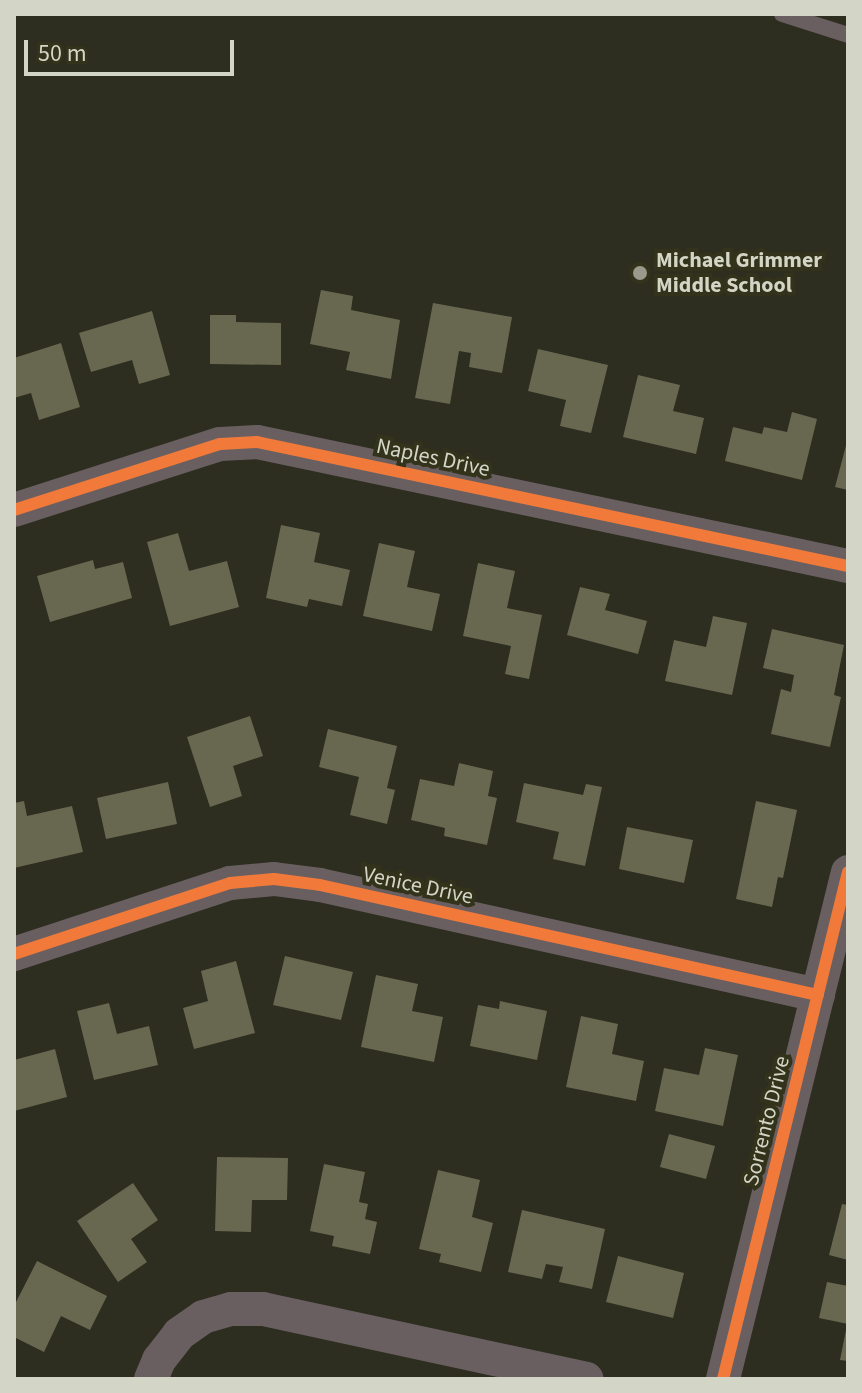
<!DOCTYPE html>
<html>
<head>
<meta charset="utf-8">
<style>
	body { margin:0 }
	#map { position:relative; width:862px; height:1393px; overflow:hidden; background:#2d2d20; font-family:"Source Sans 3",sans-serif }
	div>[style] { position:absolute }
	.building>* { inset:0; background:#686850 }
	.service>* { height:16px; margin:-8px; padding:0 8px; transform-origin:8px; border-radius:8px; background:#695f61 }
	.minor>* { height:34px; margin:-17px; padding:0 17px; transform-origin:17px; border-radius:17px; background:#695f61 }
	.cycleway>* { height:12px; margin:-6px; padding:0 6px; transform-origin:6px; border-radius:6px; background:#f17a3a }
	.dots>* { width:22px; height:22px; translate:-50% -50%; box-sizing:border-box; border:4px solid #32331a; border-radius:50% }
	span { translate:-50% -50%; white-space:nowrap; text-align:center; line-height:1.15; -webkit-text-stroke:8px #32331a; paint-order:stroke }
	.poi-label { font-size:22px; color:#d3d5c6; font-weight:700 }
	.left { translate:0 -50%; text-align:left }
	.street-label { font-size:22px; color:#d3d5c6 }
	.frame { position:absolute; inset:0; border:16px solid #d3d5c6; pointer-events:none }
	.scale { position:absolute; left:24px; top:40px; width:210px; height:36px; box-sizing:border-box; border:4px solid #d3d5c6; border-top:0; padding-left:10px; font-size:24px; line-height:28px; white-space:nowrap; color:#d3d5c6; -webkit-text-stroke:6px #32331a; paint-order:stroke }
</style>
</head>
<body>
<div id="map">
	<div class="building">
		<div style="clip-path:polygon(321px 290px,353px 296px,351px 310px,400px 320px,391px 379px,346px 370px,350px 352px,310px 344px)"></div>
		<div style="clip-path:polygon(433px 303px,512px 317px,502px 373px,469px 367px,471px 353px,459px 351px,450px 404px,415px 398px)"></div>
		<div style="clip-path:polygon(152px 311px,170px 375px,139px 384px,132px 360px,91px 372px,79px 333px)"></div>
		<div style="clip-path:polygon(210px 315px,236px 315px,236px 322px,281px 323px,281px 365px,210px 364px)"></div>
		<div style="clip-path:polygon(61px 343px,80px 407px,39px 420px,31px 393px,14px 398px,14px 358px)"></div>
		<div style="clip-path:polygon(538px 349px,608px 365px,591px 433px,560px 426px,566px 400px,528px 391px)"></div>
		<div style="clip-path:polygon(638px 375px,680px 385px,673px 411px,704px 418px,696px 454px,623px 437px)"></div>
		<div style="clip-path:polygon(792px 412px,817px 419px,802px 480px,725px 461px,733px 427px,762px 434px,764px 427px,787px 432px)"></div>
		<div style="clip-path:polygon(848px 438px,848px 490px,835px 487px)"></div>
		<div style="clip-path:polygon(281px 525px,320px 533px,314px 562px,350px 570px,342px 606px,309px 599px,307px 607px,266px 598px)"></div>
		<div style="clip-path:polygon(178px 533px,189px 571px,227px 561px,239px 607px,170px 626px,147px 542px)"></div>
		<div style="clip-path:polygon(379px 543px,415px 551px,407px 587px,440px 594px,432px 631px,363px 616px)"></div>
		<div style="clip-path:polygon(93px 560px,95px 569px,123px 562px,132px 598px,50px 622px,37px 576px)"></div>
		<div style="clip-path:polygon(478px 563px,515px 571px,507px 608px,542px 615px,529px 679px,505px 674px,511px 646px,463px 636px)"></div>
		<div style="clip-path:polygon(580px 587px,610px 594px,605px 610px,647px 621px,638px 654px,567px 635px)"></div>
		<div style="clip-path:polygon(713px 616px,747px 623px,732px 695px,665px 681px,674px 640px,706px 647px)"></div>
		<div style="clip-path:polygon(772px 629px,844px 645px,834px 695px,841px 697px,830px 747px,771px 734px,781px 689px,791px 692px,794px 675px,763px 668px)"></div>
		<div style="clip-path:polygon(250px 716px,263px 756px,233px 766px,242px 796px,210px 807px,187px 737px)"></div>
		<div style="clip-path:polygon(328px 729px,397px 746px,387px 788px,395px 790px,387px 824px,350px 815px,359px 777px,319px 767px)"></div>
		<div style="clip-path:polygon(459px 763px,493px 771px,488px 796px,497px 798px,487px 845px,444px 836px,445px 828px,411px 820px,420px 779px,454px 786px)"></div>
		<div style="clip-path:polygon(168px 782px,177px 824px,106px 839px,97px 798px)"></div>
		<div style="clip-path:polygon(524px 783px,583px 795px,586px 784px,602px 787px,585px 866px,553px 859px,559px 832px,516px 822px)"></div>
		<div style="clip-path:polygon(24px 801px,27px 816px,72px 806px,83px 852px,14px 868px,14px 803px)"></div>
		<div style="clip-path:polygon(756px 801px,797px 810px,783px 878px,778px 877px,772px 907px,736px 899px)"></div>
		<div style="clip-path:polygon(627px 827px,693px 840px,684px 883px,619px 869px)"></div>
		<div style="clip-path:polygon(285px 956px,353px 972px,341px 1020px,273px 1005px)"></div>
		<div style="clip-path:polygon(236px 961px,255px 1033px,194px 1049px,183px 1008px,208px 1001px,201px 971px)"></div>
		<div style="clip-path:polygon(376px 975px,418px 984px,412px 1011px,443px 1017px,434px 1062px,361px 1047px)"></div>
		<div style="clip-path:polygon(500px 1001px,547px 1011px,537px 1060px,470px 1046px,478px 1005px,499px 1009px)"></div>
		<div style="clip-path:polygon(109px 1003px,117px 1034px,149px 1026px,158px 1065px,94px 1080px,77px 1011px)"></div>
		<div style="clip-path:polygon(581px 1016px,618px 1024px,612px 1054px,644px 1061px,636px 1101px,566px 1087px)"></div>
		<div style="clip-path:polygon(705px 1048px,738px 1055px,723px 1126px,655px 1111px,664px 1068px,699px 1075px)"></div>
		<div style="clip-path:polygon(55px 1049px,67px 1097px,14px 1111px,14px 1060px)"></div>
		<div style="clip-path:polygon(669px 1134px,715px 1146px,706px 1179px,660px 1167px)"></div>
		<div style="clip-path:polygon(217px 1157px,288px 1158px,287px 1200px,252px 1200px,251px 1232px,215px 1231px)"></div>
		<div style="clip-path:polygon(324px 1164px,365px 1172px,359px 1202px,368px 1204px,365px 1219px,377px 1222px,370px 1254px,332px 1246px,334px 1236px,310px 1231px)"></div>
		<div style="clip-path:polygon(438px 1170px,480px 1180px,472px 1217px,493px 1223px,481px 1272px,439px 1262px,441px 1254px,419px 1249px)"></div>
		<div style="clip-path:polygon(133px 1183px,158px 1220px,131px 1239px,147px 1262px,118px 1282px,77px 1221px)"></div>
		<div style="clip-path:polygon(842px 1204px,848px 1205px,848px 1260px,829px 1255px)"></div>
		<div style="clip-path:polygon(522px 1210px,605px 1229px,592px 1289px,559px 1282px,563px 1267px,546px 1264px,542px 1279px,508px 1272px)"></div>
		<div style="clip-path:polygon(618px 1256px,684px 1273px,673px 1318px,606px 1302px)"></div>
		<div style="clip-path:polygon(37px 1261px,107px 1296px,90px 1330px,61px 1316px,44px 1352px,14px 1337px,14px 1306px)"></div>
		<div style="clip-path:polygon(827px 1282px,848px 1286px,848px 1324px,819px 1318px)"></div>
		<div style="clip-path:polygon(847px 1325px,848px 1325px,848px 1361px,840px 1360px)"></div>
	</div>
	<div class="service">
		<div style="left:782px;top:14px;width:69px;rotate:17.7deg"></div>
	</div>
	<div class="minor">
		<div style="left:14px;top:510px;width:216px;rotate:-17.8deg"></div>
		<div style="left:220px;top:444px;width:37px;rotate:-3deg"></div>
		<div style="left:257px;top:442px;width:604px;rotate:11.85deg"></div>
		<div style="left:14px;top:954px;width:227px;rotate:-18.2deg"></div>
		<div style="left:230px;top:883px;width:44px;rotate:-5.2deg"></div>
		<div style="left:274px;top:879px;width:46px;rotate:7.4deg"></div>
		<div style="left:320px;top:885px;width:510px;rotate:12.46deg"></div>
		<div style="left:151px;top:1379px;width:21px;rotate:-67deg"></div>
		<div style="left:159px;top:1360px;width:33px;rotate:-52deg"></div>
		<div style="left:179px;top:1334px;width:29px;rotate:-35deg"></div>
		<div style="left:203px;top:1317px;width:29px;rotate:-16deg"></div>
		<div style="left:231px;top:1309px;width:32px"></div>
		<div style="left:263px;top:1309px;width:331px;rotate:12.2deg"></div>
		<div style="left:723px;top:1379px;width:522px;rotate:-76.15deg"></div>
	</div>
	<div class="cycleway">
		<div style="left:14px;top:510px;width:216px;rotate:-17.8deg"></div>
		<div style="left:220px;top:444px;width:37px;rotate:-3deg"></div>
		<div style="left:257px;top:442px;width:604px;rotate:11.85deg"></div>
		<div style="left:14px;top:954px;width:227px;rotate:-18.2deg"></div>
		<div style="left:230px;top:883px;width:44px;rotate:-5.2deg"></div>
		<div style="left:274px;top:879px;width:46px;rotate:7.4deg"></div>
		<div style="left:320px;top:885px;width:510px;rotate:12.46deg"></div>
		<div style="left:723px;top:1379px;width:522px;rotate:-76.15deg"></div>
	</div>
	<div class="dots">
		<div style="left:640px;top:273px;background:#999a8c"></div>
	</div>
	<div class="poi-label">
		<span class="left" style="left:656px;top:273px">Michael Grimmer<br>Middle School</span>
	</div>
	<div class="street-label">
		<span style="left:433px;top:458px;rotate:12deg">Naples Drive</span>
		<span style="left:418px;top:886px;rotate:12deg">Venice Drive</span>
		<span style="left:767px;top:1121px;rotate:-76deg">Sorrento Drive</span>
	</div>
	<div class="frame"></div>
	<div class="scale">50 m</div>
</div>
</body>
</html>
